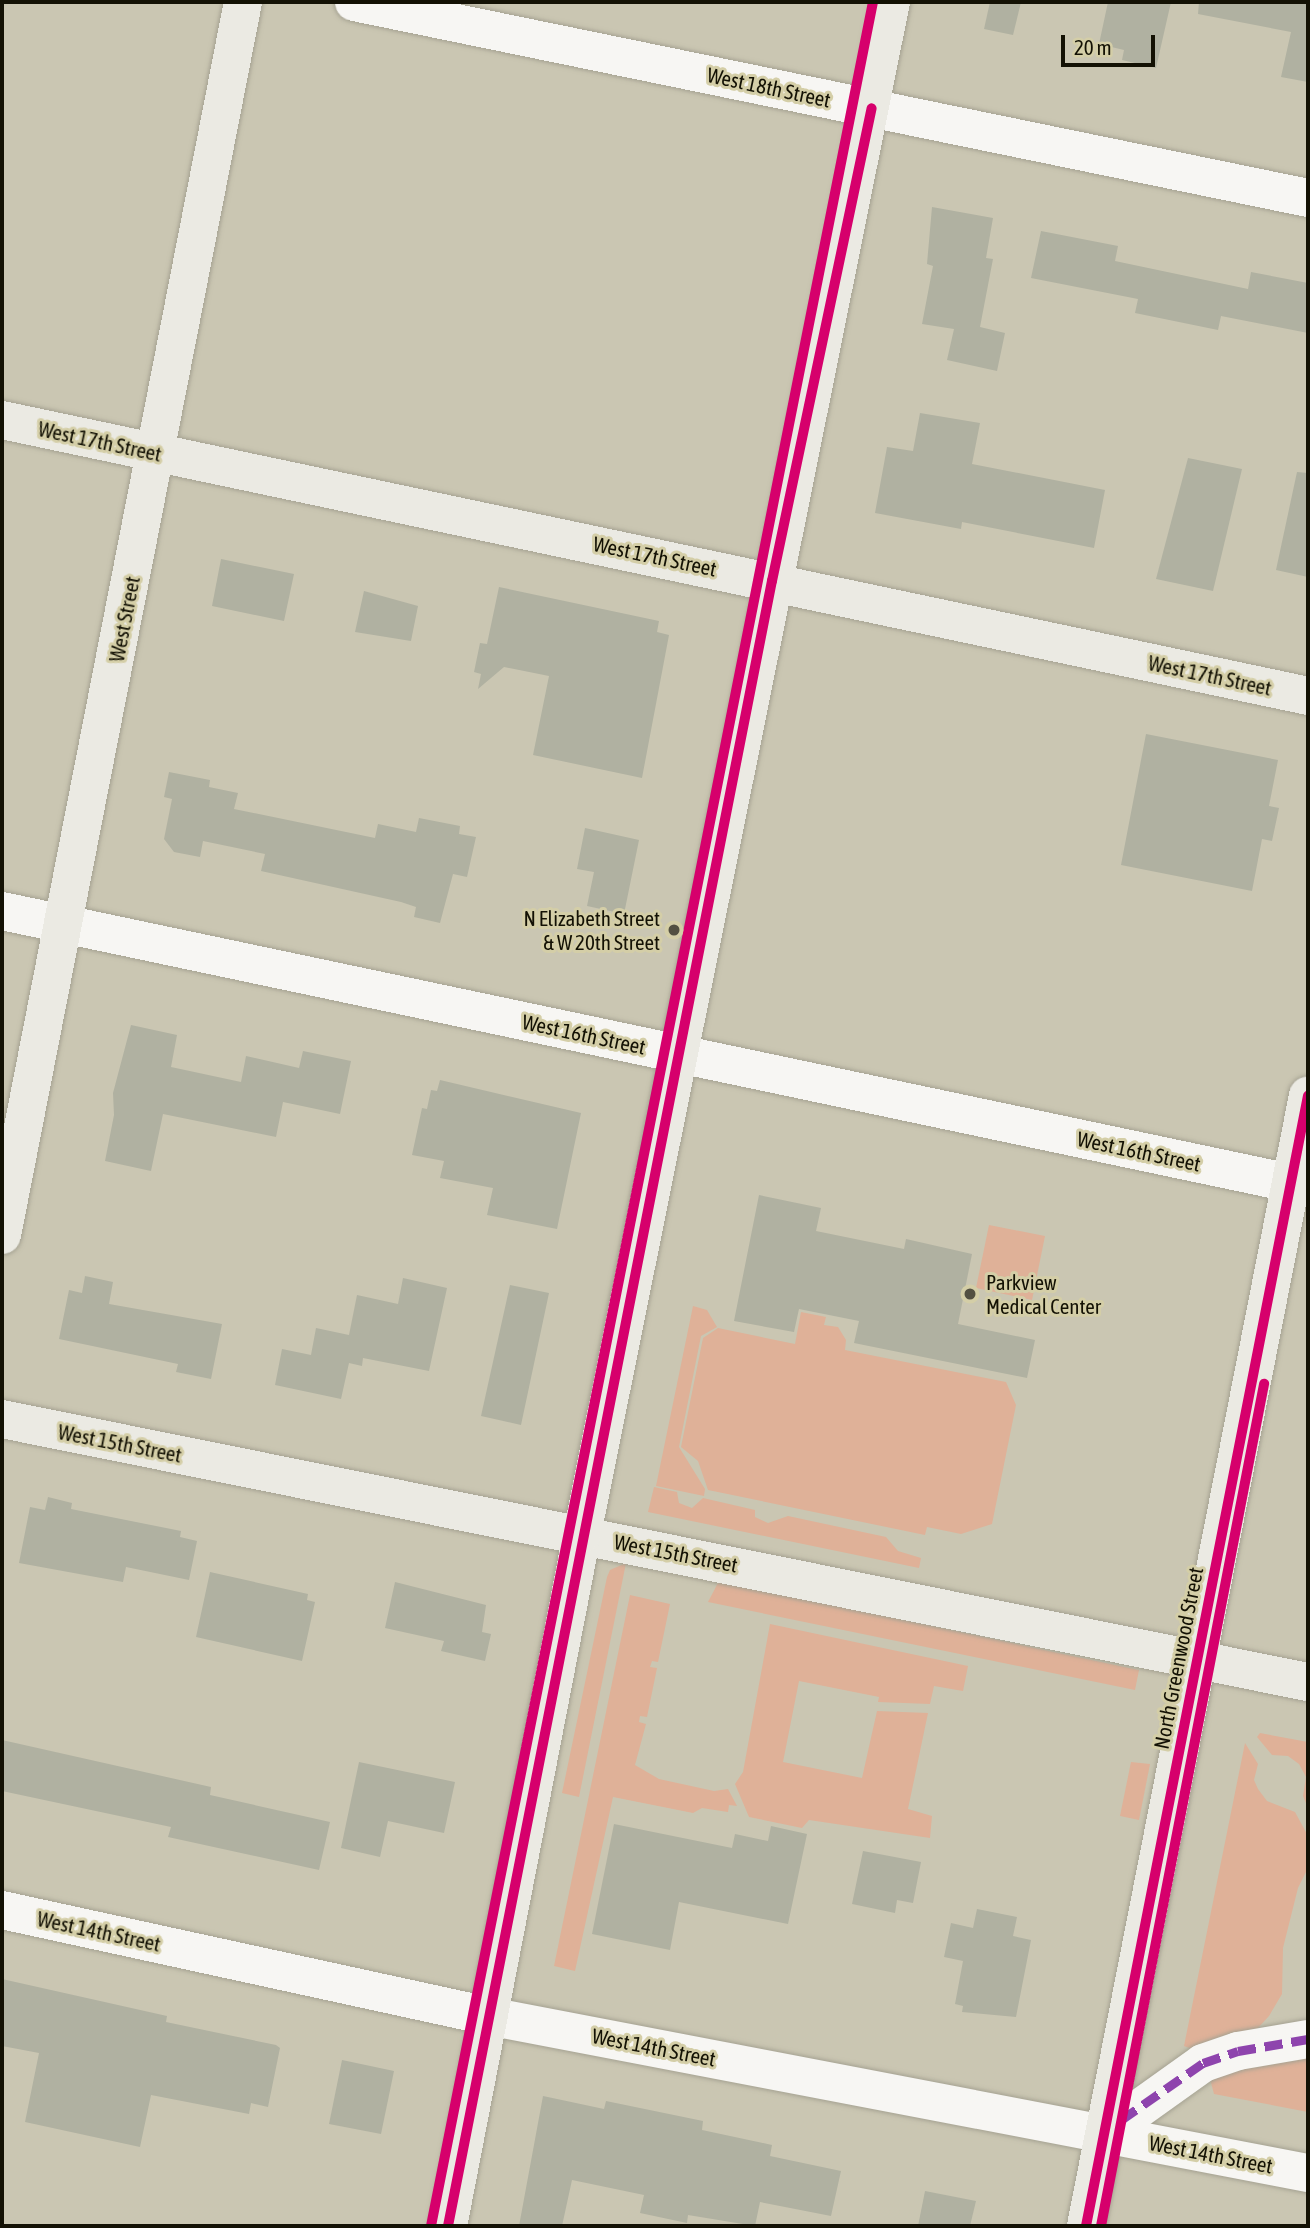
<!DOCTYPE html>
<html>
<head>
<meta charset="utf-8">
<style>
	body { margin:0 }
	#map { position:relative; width:1310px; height:2228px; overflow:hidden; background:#cac6b2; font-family:"Asap Condensed",sans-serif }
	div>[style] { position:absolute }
	.green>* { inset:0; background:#dfb198 }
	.building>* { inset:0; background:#b0b1a1 }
	.roads { filter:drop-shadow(0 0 2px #a5a292) drop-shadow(0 0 2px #a5a292) }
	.street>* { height:38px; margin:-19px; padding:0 19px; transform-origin:19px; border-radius:19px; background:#f7f6f3 }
	.secondary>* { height:38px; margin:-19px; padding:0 19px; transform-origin:19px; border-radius:19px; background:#ebeae3 }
	.quiet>* { height:9px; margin-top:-4.5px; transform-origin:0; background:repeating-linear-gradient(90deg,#8e44ad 0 18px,transparent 0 27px) }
	.cycleway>* { height:10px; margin:-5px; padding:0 5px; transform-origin:5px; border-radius:5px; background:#d6006c }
	.dots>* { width:19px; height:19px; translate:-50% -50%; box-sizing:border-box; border:4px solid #d4cea7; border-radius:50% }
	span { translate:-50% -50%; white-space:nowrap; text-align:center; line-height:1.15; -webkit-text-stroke:6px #d4cea7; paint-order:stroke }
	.street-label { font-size:21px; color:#131104 }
	.poi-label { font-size:21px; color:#131104 }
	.right { translate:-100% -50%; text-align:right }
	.left { translate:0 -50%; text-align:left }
	.frame { position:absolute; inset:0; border:4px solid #131104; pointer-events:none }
	.scale { position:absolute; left:1061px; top:35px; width:94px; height:32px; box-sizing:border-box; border:4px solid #131104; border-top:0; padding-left:9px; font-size:21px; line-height:24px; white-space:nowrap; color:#131104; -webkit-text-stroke:5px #d4cea7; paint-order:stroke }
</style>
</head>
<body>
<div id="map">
	<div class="green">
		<div style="clip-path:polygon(989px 1225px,1045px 1236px,1032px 1300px,976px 1288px)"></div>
		<div style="clip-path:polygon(693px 1306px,707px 1310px,717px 1327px,701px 1336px,679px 1447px,705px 1489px,704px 1496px,656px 1486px)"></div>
		<div style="clip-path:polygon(801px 1312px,826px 1317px,824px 1325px,838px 1327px,846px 1340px,845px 1350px,1006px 1382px,1016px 1405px,992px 1524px,961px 1534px,927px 1527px,925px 1535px,708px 1490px,698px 1461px,681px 1447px,703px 1338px,718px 1328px,795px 1344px)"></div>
		<div style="clip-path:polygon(654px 1487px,677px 1492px,679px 1503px,692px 1508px,703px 1498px,755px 1510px,755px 1517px,768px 1523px,788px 1516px,886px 1537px,898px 1551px,921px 1558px,919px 1568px,648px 1512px)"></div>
		<div style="clip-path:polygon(626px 1563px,579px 1797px,562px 1793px,607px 1577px,610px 1570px)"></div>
		<div style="clip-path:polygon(719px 1581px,1139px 1670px,1135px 1690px,708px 1602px)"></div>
		<div style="clip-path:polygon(630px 1595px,670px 1604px,658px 1662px,652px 1661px,650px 1667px,657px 1668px,647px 1717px,640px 1716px,639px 1722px,646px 1724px,635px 1765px,659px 1779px,714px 1791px,728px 1789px,737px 1806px,729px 1805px,728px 1812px,702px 1808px,693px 1813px,613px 1797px,575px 1971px,554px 1966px)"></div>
		<div style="clip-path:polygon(770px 1624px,968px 1666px,963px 1691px,934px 1686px,930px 1704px,878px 1702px,879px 1697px,799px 1681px,783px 1762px,862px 1778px,877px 1711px,928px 1713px,908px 1809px,932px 1816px,930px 1838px,809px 1820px,802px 1828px,749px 1817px,735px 1784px,743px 1772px)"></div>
		<div style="clip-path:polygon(1260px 1733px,1308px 1742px,1308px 1808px,1303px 1796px,1306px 1777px,1299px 1764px,1288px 1756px,1272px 1755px,1257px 1737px)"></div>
		<div style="clip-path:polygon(1245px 1743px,1258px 1764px,1254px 1780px,1258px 1789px,1267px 1801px,1295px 1812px,1308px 1836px,1308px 1868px,1298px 1888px,1283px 1948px,1282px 1994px,1269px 2016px,1246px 2041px,1192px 2049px,1184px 2046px)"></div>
		<div style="clip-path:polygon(1131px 1762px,1150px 1764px,1139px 1820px,1120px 1816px)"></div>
		<div style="clip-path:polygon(1308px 2050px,1308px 2112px,1214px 2094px,1209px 2075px)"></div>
	</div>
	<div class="building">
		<div style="clip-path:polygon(990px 2px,1021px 2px,1013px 35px,984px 29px)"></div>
		<div style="clip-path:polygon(1108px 2px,1171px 2px,1156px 68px,1122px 60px,1124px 50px,1099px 44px)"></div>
		<div style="clip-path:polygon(1199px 2px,1308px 2px,1308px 82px,1281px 77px,1291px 32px,1198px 14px)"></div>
		<div style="clip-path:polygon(932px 207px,993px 218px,986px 258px,993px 259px,980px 327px,1005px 333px,997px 371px,947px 360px,954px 329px,922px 324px,933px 266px,927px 264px)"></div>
		<div style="clip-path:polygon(1041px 231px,1118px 246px,1115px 261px,1248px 289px,1251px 272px,1308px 283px,1308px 333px,1221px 316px,1218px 330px,1135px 313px,1138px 299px,1031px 278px)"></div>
		<div style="clip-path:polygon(920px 413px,980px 423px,972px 464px,1105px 490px,1094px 548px,962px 522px,961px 529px,875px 513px,887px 447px,913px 451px)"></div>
		<div style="clip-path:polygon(1188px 458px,1242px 469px,1213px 591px,1156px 579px)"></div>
		<div style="clip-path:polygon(1297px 472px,1308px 473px,1308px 577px,1276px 570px)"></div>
		<div style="clip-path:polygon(221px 559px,294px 574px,284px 621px,212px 606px)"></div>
		<div style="clip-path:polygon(499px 587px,659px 621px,657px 632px,669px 635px,642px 778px,533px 755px,549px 676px,504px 667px,478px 689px,481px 674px,474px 672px,480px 643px,487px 644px)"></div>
		<div style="clip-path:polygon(364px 591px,418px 606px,411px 641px,355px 632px)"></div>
		<div style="clip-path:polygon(1146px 734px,1278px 760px,1269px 806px,1279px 808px,1272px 841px,1262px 839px,1252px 891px,1121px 865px)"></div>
		<div style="clip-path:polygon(169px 772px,210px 780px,209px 787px,238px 793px,234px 809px,375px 838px,378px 824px,416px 832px,419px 818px,460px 826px,459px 834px,476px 837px,467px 877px,453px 874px,440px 923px,414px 917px,416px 907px,401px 902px,261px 871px,265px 854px,203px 841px,200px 857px,174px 852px,164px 839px,172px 799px,164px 797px)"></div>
		<div style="clip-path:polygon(585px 828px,639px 840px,624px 914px,587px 906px,594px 872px,577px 869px)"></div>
		<div style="clip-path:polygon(131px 1025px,177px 1035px,171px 1067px,241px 1082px,246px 1056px,299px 1068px,303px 1051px,351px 1061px,340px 1114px,283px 1102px,276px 1137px,163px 1114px,151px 1171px,105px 1161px,114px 1115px,113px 1093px)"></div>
		<div style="clip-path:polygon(440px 1080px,581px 1113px,557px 1229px,487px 1215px,493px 1188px,440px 1178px,444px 1161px,412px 1155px,422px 1108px,427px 1109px,431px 1090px,437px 1091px)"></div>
		<div style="clip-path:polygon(759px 1195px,821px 1208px,816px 1231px,904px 1249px,906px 1239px,972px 1254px,958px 1324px,1035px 1340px,1027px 1378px,854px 1343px,859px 1321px,799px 1309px,794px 1332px,734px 1321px)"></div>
		<div style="clip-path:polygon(85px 1276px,113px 1282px,109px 1304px,222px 1324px,211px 1379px,176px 1372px,178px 1364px,59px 1339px,69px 1290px,82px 1293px)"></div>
		<div style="clip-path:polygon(403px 1278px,447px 1288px,429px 1371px,363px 1358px,362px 1366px,349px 1363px,341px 1399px,275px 1385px,282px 1349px,311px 1355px,316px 1328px,349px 1335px,357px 1295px,398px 1304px)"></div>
		<div style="clip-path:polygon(510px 1285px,549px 1293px,521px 1425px,481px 1416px)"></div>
		<div style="clip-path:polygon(48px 1497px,72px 1503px,71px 1509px,181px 1531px,180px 1537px,197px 1541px,189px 1580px,126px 1567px,123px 1582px,19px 1563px,30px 1507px,45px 1510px)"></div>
		<div style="clip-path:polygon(210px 1572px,308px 1594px,307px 1600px,315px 1602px,302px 1661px,196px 1637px)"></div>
		<div style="clip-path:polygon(395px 1582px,486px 1605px,482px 1632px,491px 1634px,485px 1661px,441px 1651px,444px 1641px,385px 1628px)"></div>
		<div style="clip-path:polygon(2px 1740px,211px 1787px,210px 1795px,330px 1822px,319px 1870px,168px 1837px,171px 1827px,2px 1791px)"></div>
		<div style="clip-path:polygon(359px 1762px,455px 1782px,444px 1833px,388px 1821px,380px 1857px,341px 1848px)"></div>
		<div style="clip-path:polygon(614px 1824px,732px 1848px,735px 1834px,768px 1841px,771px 1826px,807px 1834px,788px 1924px,679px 1902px,670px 1950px,592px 1934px)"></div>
		<div style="clip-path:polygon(863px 1851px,921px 1862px,913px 1903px,897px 1900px,895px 1913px,852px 1904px)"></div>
		<div style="clip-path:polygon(977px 1909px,1017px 1917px,1013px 1936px,1031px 1940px,1016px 2017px,962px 2012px,963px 2006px,955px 2004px,963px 1961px,944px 1957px,951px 1923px,973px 1928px)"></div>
		<div style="clip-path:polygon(2px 1979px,167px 2016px,166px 2022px,276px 2045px,280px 2048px,268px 2107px,251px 2103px,249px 2114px,151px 2095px,140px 2147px,25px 2122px,39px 2053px,2px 2046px)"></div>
		<div style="clip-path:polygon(342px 2060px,394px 2071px,381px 2134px,329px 2124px)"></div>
		<div style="clip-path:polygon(543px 2096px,604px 2109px,606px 2101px,703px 2121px,702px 2130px,772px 2145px,770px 2156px,841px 2171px,831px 2216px,760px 2202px,755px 2226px,688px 2215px,687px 2223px,640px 2213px,644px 2195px,572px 2180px,562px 2226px,519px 2226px)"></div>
		<div style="clip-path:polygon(925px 2191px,976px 2201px,970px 2226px,918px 2226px)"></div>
	</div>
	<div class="roads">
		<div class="street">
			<div style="left:354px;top:2px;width:974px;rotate:11.61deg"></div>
			<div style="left:2px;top:911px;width:1317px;rotate:11.92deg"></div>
			<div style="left:2px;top:1910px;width:497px;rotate:12.3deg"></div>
			<div style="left:488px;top:2016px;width:835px;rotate:10.84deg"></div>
			<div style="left:1105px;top:2133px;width:120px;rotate:-35.5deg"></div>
			<div style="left:1203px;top:2063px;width:37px;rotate:-19deg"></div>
			<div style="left:1238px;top:2051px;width:71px;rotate:-9.7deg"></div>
		</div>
		<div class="secondary">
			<div style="left:2px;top:420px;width:1335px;rotate:11.93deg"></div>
			<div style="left:2px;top:1235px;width:1256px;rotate:-78.94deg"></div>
			<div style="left:2px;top:1419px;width:1332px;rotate:11.39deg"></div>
			<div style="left:448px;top:2226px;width:705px;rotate:-79.04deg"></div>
			<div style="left:582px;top:1534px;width:1563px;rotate:-78.6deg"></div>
			<div style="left:1086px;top:2226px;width:1152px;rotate:-78.89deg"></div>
		</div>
	</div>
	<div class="quiet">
		<div style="left:1121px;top:2120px;width:100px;rotate:-34.8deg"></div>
		<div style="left:1203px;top:2063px;width:37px;rotate:-19deg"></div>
		<div style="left:1238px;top:2051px;width:71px;rotate:-9.7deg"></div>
	</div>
	<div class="cycleway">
		<div style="left:431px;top:2226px;width:2267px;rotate:-78.76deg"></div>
		<div style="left:448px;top:2226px;width:1677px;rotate:-78.86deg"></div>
		<div style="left:772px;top:581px;width:483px;rotate:-78.1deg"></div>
		<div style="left:1086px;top:2226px;width:1152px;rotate:-78.89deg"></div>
		<div style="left:1101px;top:2226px;width:858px;rotate:-79.04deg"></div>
	</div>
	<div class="dots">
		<div style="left:674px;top:930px;background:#535041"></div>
		<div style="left:970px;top:1294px;background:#535041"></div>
	</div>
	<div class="street-label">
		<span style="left:769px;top:87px;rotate:12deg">West 18th Street</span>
		<span style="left:100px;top:441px;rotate:12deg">West 17th Street</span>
		<span style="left:655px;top:556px;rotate:12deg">West 17th Street</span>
		<span style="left:124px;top:619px;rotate:-79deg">West Street</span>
		<span style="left:1210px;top:675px;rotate:12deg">West 17th Street</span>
		<span style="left:584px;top:1034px;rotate:12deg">West 16th Street</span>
		<span style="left:1139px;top:1151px;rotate:12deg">West 16th Street</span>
		<span style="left:120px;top:1443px;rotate:11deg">West 15th Street</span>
		<span style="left:676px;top:1553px;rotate:11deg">West 15th Street</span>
		<span style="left:1178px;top:1658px;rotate:-79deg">North Greenwood Street</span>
		<span style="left:99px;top:1931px;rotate:12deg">West 14th Street</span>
		<span style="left:654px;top:2047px;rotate:11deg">West 14th Street</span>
		<span style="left:1211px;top:2154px;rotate:11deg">West 14th Street</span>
	</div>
	<div class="poi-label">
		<span class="right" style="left:660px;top:930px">N Elizabeth Street<br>&amp; W 20th Street</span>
		<span class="left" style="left:986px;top:1294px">Parkview<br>Medical Center</span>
	</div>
	<div class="frame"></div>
	<div class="scale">20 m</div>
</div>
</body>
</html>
